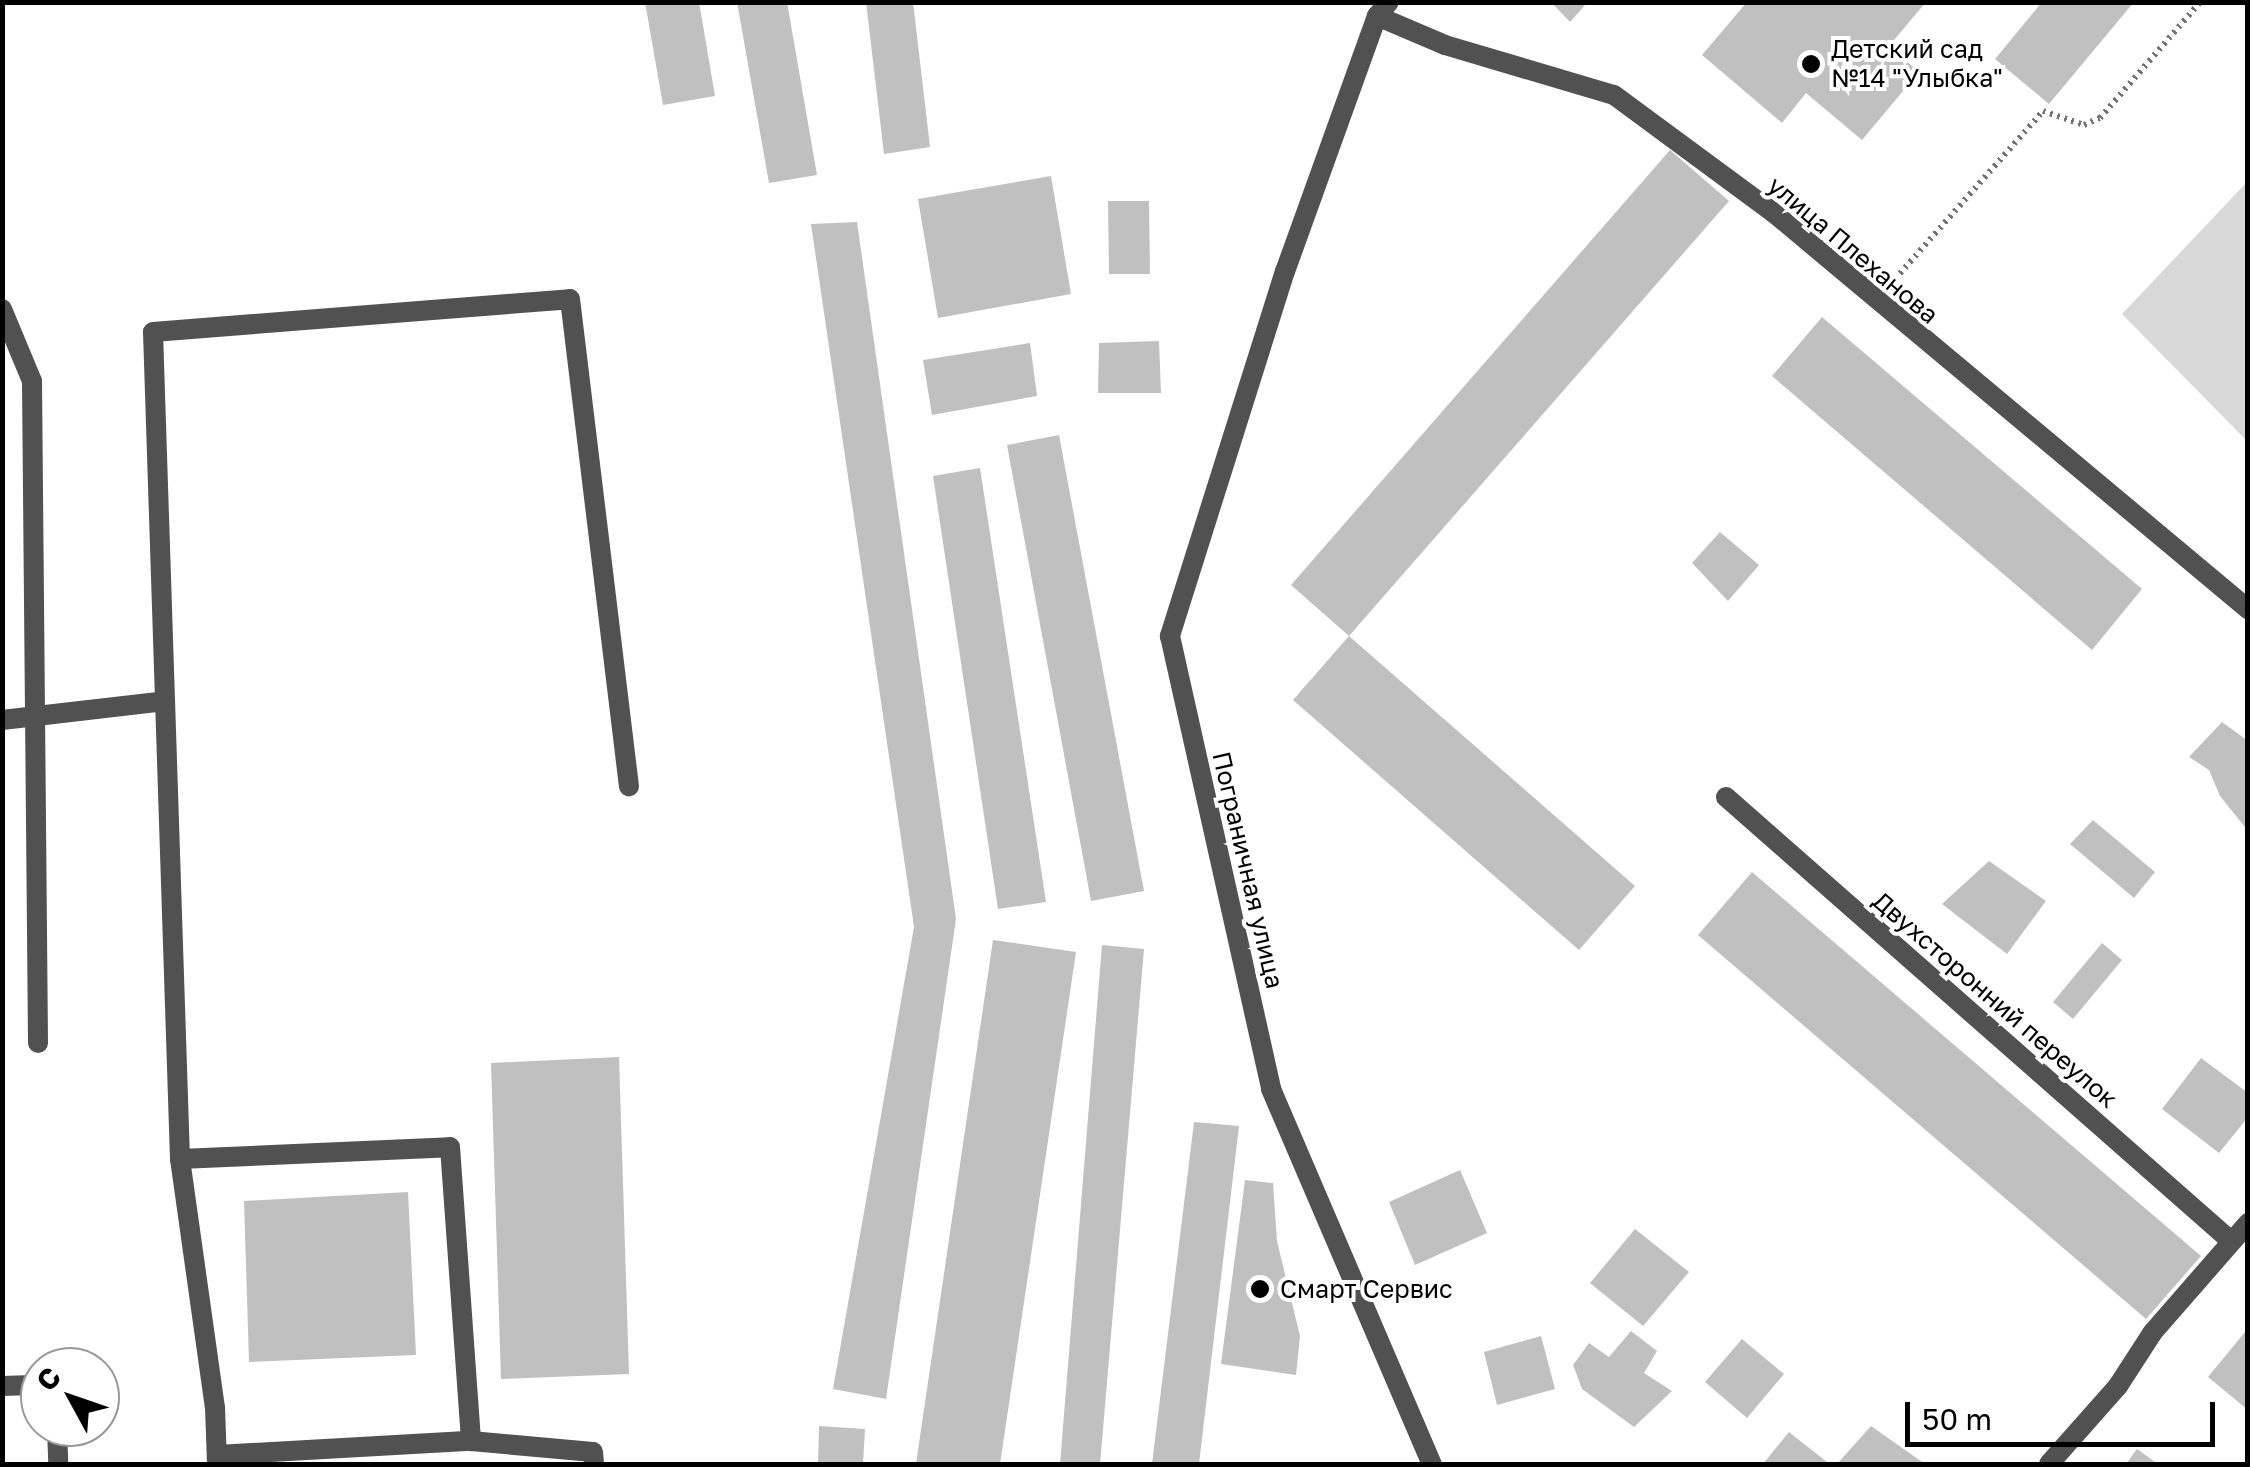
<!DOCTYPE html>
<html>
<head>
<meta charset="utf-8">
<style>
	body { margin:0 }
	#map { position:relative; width:2250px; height:1467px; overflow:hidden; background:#fff; font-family:"Golos Text",sans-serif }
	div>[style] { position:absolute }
	.green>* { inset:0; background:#d8d8d8 }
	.building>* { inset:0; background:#c0c0c0 }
	.path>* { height:6px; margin-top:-3px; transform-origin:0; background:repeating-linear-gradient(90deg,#737373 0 2.5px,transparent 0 7.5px) }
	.service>* { height:20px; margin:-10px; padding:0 10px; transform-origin:10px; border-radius:10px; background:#515151 }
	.minor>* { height:20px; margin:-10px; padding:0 10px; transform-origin:10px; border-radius:10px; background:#515151 }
	.dots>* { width:28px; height:28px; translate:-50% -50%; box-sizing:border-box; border:5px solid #fff; border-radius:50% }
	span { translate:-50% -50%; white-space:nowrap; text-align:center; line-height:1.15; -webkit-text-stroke:8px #fff; paint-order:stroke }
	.poi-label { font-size:25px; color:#000 }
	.left { translate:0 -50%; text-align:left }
	.street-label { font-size:25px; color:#000 }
	.frame { position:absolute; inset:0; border:5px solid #000; pointer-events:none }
	.north { position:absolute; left:20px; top:1347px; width:100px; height:100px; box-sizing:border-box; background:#fff; border:2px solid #999; border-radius:50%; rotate:310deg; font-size:28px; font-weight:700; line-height:40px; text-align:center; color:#000 }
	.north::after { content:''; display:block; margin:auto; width:35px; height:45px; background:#000; clip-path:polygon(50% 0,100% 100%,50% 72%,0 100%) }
	.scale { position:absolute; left:1905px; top:1402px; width:310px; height:45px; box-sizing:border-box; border:5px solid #000; border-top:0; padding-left:12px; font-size:30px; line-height:35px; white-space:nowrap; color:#000; -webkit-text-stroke:8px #fff; paint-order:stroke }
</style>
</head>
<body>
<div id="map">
	<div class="green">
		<div style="clip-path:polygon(2247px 182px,2247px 441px,2122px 314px)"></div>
	</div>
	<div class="building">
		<div style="clip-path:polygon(645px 2px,699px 2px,715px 96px,663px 105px)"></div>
		<div style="clip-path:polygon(737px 2px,787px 2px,817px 175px,769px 183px)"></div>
		<div style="clip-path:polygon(866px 2px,913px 2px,930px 147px,884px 154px)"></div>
		<div style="clip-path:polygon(1551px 2px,1588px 2px,1570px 22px)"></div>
		<div style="clip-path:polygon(1747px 2px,1926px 2px,1889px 46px,1919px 72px,1862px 140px,1806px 93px,1782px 123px,1702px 55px)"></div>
		<div style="clip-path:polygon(2042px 2px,2134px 2px,2049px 104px,1995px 59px)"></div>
		<div style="clip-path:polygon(1670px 150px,1729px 201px,1349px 636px,1291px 585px)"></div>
		<div style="clip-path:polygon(1051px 176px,1071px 294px,938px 318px,918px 199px)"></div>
		<div style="clip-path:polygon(1108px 201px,1149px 201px,1150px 274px,1109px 274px)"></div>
		<div style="clip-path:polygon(857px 222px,956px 919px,886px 1399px,833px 1389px,914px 927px,811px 224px)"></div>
		<div style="clip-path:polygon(1822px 317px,2142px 589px,2092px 650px,1772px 376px)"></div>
		<div style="clip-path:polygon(1159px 341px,1161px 393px,1098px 393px,1099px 343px)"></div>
		<div style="clip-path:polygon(1030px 343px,1037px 396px,932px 415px,923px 360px)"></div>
		<div style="clip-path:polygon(1059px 435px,1144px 891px,1091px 901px,1007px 445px)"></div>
		<div style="clip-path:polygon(980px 468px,1046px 902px,998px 909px,933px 476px)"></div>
		<div style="clip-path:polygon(1720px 532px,1759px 565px,1728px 601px,1692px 563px)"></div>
		<div style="clip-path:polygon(1349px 636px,1635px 886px,1579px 950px,1293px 700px)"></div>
		<div style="clip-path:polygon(2222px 722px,2248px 741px,2248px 831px,2220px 796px,2209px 770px,2189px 757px)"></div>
		<div style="clip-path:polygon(2093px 820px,2155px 872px,2134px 898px,2070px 844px)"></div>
		<div style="clip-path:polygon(1989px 861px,2046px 901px,2007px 954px,1942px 904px)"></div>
		<div style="clip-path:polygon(1752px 872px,2201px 1256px,2146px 1319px,1698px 935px)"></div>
		<div style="clip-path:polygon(993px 940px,1076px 952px,1000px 1464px,916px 1464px)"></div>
		<div style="clip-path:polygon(2102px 943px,2122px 960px,2073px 1019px,2053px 1002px)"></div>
		<div style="clip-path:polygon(1102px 945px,1144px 949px,1100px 1464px,1060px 1464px)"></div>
		<div style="clip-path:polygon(619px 1057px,629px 1374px,501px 1379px,491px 1063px)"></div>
		<div style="clip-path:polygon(2201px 1058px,2248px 1093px,2248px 1117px,2219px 1153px,2162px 1109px)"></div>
		<div style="clip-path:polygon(1194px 1122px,1239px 1126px,1199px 1464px,1152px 1464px)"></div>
		<div style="clip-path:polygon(1460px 1170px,1487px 1233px,1415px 1265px,1389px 1202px)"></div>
		<div style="clip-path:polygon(1245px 1180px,1273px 1183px,1277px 1241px,1300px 1336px,1296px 1375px,1221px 1364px)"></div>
		<div style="clip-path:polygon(408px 1192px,416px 1355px,249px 1362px,244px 1201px)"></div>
		<div style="clip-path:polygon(1635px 1229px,1689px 1272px,1643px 1326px,1590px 1283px)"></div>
		<div style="clip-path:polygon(1631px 1331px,1657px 1351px,1644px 1373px,1672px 1391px,1634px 1427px,1582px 1389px,1573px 1365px,1589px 1343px,1609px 1357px)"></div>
		<div style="clip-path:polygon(2245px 1332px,2248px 1335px,2248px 1410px,2208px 1377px)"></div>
		<div style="clip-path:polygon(1541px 1336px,1555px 1389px,1497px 1405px,1484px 1352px)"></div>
		<div style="clip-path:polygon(1742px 1339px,1784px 1374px,1747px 1418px,1705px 1382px)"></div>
		<div style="clip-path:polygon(819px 1426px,865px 1429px,863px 1464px,818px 1464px)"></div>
		<div style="clip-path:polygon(1871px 1426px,1925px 1464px,1837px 1464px)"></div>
		<div style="clip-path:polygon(1789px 1432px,1827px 1462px,1825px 1464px,1763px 1464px)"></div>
		<div style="clip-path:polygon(2137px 1449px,2158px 1464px,2126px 1464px)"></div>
	</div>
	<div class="path">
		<div style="left:1895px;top:279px;width:224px;rotate:-48.6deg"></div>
		<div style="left:2043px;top:111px;width:43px;rotate:18.9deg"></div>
		<div style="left:2084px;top:125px;width:17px;rotate:-24deg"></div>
		<div style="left:2100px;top:118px;width:153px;rotate:-49.2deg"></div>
	</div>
	<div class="service">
		<div style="left:2px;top:309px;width:78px;rotate:67.4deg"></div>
		<div style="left:32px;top:381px;width:662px;rotate:89.48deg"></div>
		<div style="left:2px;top:720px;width:164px;rotate:-6.6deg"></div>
		<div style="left:180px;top:1159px;width:270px;rotate:-2.5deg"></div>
		<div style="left:450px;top:1147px;width:295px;rotate:85.9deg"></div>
		<div style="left:2px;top:1386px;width:38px;rotate:-2deg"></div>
		<div style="left:57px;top:1427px;width:37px;rotate:88deg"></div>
		<div style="left:217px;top:1455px;width:254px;rotate:-3.2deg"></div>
		<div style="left:471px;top:1441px;width:122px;rotate:5.2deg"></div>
		<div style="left:593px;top:1452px;width:12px;rotate:85deg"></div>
		<div style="left:217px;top:1464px;width:56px;rotate:-92deg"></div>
		<div style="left:215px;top:1408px;width:251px;rotate:-98deg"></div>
		<div style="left:180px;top:1159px;width:827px;rotate:-91.87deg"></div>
		<div style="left:153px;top:332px;width:418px;rotate:-4.5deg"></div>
		<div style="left:570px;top:299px;width:491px;rotate:83.1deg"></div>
	</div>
	<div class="minor">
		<div style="left:1389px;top:2px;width:18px;rotate:131deg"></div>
		<div style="left:1377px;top:16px;width:271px;rotate:109.8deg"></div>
		<div style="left:1285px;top:271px;width:383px;rotate:107.5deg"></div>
		<div style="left:1170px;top:636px;width:464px;rotate:77.4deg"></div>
		<div style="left:1271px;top:1089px;width:408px;rotate:66.8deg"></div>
		<div style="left:1377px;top:16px;width:74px;rotate:23.1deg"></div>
		<div style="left:1445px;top:45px;width:176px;rotate:16.5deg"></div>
		<div style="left:1614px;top:95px;width:199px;rotate:36.4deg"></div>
		<div style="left:1774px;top:213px;width:618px;rotate:39.88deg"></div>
		<div style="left:1726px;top:797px;width:672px;rotate:41.32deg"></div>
		<div style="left:2049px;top:1464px;width:104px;rotate:-48.5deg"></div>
		<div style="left:2118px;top:1386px;width:64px;rotate:-57.1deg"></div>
		<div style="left:2153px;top:1332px;width:145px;rotate:-48.9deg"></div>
	</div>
	<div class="dots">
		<div style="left:1811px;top:64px;background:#000"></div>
		<div style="left:1260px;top:1289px;background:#000"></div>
	</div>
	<div class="poi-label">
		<span class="left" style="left:1831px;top:64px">Детский сад<br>№14 "Улыбка"</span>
		<span class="left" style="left:1280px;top:1289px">Смарт Сервис</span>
	</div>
	<div class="street-label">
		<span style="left:1853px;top:250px;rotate:40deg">улица Плеханова</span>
		<span style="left:1248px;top:870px;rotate:77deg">Пограничная улица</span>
		<span style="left:1995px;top:1000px;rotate:41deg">Двухсторонний переулок</span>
	</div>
	<div class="frame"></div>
	<div class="north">С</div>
	<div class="scale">50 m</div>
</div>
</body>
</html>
